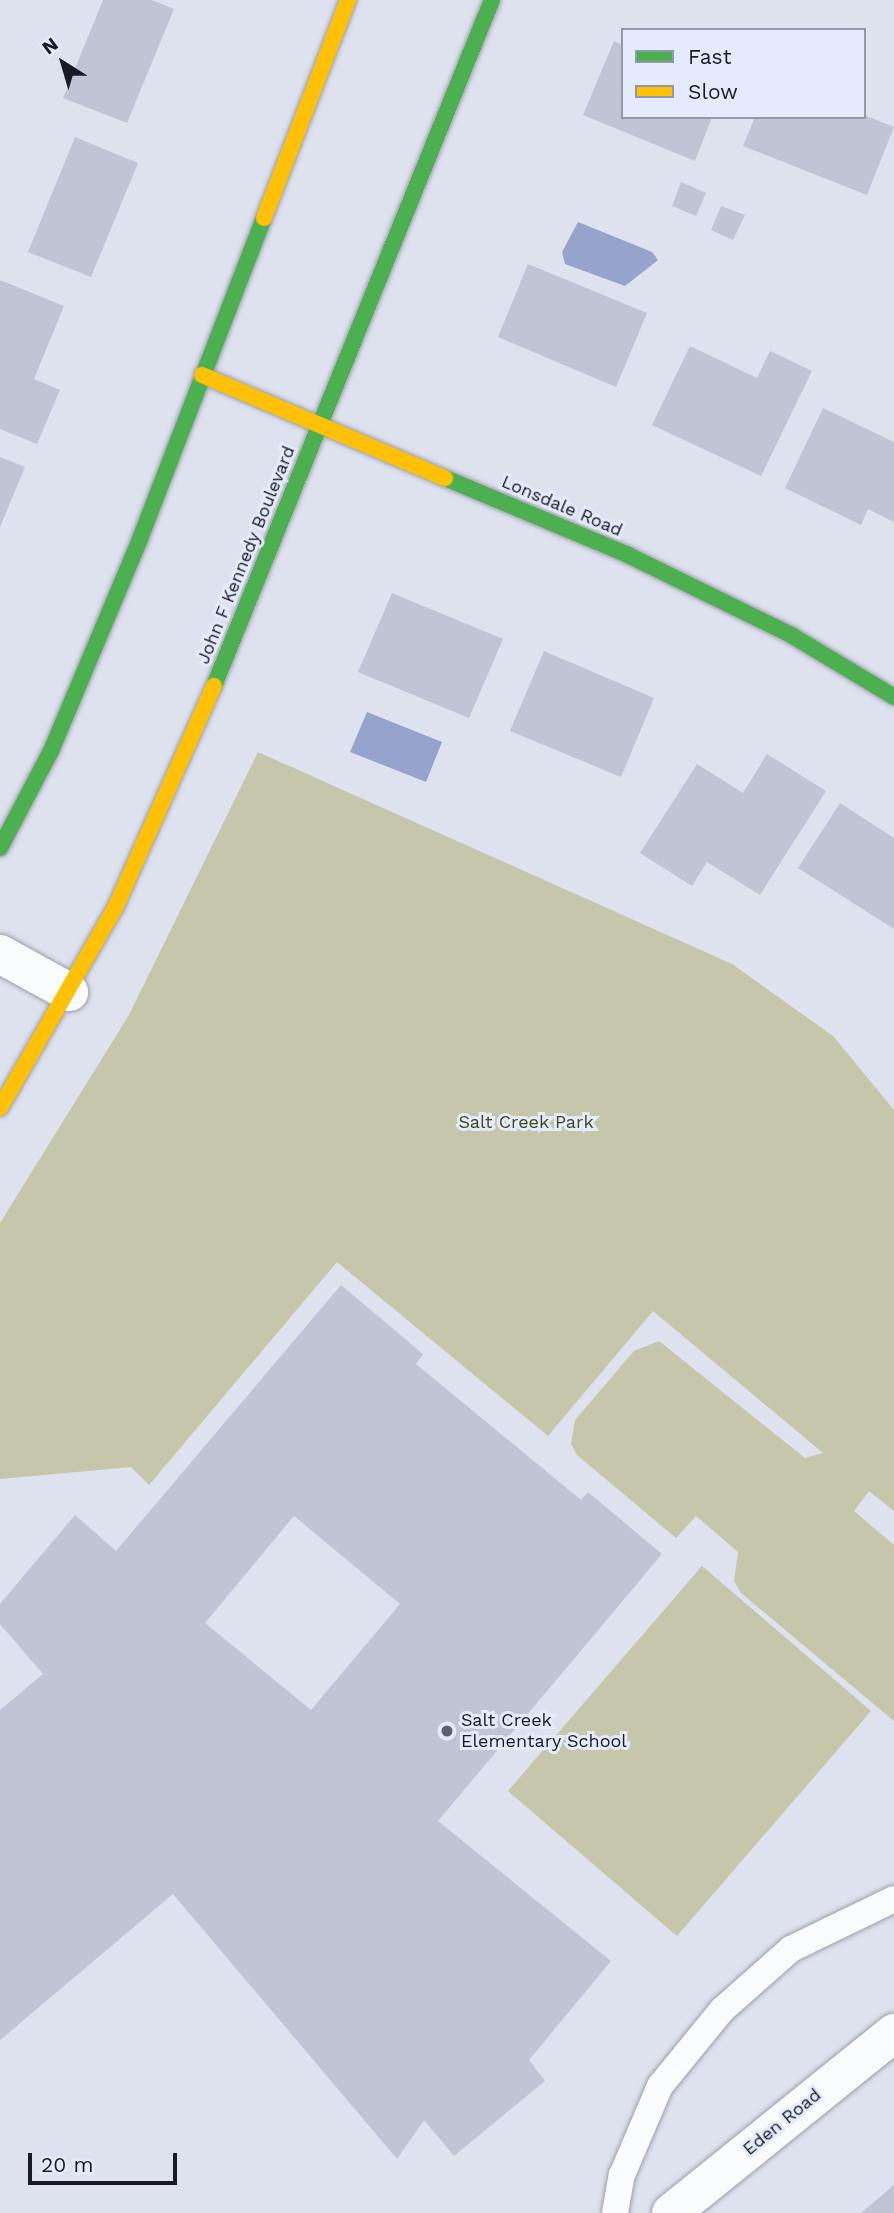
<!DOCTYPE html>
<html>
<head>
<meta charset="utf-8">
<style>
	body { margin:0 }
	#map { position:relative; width:894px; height:2213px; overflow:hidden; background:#dde2ee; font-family:"Work Sans",sans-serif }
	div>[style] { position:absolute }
	.green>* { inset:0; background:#c5c6aa }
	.water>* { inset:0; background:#96a3cc }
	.building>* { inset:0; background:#bfc5d5 }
	.roads { filter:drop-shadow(0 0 2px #9c9fa9) drop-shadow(0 0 2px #9c9fa9) }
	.lane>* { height:26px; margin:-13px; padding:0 13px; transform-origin:13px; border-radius:13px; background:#fafbfc }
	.street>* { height:38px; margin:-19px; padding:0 19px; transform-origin:19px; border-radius:19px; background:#fafbfc }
	.fast>* { height:16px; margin:-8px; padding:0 8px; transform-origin:8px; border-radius:8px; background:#4caf50 }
	.slow>* { height:16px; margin:-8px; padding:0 8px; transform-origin:8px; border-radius:8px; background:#ffc107 }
	.dots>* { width:19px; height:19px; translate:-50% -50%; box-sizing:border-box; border:4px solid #e5ebfe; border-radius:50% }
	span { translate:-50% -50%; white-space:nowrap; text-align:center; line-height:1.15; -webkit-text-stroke:6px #e5ebfe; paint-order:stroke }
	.street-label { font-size:18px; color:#181b23 }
	.park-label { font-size:18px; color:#484617 }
	.poi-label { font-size:18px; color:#181b23 }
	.left { translate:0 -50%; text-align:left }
	.legend { position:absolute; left:621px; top:28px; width:245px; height:91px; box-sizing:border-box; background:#e5ebfe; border:2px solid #9398a6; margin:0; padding:9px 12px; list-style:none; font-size:21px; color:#181b23 }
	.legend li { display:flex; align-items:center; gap:14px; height:35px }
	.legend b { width:35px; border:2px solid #9398a6 }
	.north { position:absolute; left:28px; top:28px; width:70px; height:70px; -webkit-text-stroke:5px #e5ebfe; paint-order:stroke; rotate:323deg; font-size:19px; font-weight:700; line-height:28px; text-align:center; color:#181b23 }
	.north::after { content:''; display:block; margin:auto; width:24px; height:32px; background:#181b23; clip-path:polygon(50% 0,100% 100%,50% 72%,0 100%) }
	.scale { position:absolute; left:28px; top:2153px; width:149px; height:32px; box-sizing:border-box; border:4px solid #181b23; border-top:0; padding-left:9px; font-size:21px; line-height:24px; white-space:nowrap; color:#181b23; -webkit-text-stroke:5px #e5ebfe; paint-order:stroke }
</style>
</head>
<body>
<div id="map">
	<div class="green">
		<div style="clip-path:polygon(258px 752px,732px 964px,833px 1036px,894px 1110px,894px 1511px,869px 1491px,854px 1511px,894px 1545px,894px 1721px,741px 1593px,734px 1581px,738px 1552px,696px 1516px,676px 1538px,577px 1455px,571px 1444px,575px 1420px,634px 1351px,659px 1341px,805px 1458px,823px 1453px,653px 1311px,548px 1436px,337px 1262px,149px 1485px,131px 1467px,0 1479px,0 1223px,129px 1015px)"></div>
		<div style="clip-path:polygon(702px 1566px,871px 1711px,677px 1936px,508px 1791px)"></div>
	</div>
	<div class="water">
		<div style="clip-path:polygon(578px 222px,652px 252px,658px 260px,625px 286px,565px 264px,562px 252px)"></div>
		<div style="clip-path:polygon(367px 712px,442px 742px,426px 782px,350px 752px)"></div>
	</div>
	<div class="building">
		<div style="clip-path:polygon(103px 0,152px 0,174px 9px,127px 123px,63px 98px)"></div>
		<div style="clip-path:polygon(614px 41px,623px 45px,623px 117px,712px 117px,695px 161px,583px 115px)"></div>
		<div style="clip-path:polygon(864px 115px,894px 127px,867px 195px,743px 146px,755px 117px)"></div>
		<div style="clip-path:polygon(75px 137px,138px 163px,91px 277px,28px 252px)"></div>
		<div style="clip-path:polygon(681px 182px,706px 193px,696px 216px,672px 206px)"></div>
		<div style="clip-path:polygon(721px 206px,745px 215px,733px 240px,711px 230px)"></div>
		<div style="clip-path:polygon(528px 264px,647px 313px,616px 387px,498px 337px)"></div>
		<div style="clip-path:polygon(0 280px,64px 306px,34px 379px,60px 390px,37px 444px,0 429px)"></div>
		<div style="clip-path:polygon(690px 346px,757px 378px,770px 351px,812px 371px,761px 476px,652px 425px)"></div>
		<div style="clip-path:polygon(823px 408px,894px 442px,894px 522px,868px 509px,861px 525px,785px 488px)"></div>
		<div style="clip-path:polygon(0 457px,25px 467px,0 527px)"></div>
		<div style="clip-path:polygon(392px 593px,503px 639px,469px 718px,358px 672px)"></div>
		<div style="clip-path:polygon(544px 651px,654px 698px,621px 777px,510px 731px)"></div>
		<div style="clip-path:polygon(767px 754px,826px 791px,760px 895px,707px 862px,692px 886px,640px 853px,697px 764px,743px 793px)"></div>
		<div style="clip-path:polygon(840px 803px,894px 838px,894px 929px,798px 868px)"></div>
		<div style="clip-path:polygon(evenodd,341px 1285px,423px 1354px,416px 1364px,581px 1500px,588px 1492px,662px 1554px,438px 1821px,611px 1961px,529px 2060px,545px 2081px,454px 2156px,424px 2120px,397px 2159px,173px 1894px,0 2040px,0 1710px,43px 1674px,0 1624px,0 1604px,75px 1515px,116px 1551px,341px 1285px,294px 1516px,400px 1604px,311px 1710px,205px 1623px,294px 1516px)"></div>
		<div style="clip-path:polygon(894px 2185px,894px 2213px,861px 2213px)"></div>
	</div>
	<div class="roads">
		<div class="lane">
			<div style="left:615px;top:2213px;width:39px;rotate:-80deg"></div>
			<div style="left:622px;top:2175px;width:97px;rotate:-66.9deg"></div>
			<div style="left:660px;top:2086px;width:98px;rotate:-50.8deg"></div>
			<div style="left:722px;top:2010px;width:92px;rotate:-41.5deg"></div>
			<div style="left:791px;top:1949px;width:114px;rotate:-25.9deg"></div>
		</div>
		<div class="street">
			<div style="left:0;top:954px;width:79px;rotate:28.8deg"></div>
			<div style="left:671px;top:2213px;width:287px;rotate:-38.9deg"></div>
		</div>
		<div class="fast">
			<div style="left:445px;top:478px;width:199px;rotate:22.8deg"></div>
			<div style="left:628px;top:555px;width:182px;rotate:26.1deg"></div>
			<div style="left:791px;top:635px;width:120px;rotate:31deg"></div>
			<div style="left:214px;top:686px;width:740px;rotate:-67.94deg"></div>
			<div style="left:0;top:848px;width:110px;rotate:-62.3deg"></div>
			<div style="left:51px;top:751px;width:230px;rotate:-67.2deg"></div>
			<div style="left:140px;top:539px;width:344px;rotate:-68.9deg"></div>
		</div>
		<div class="slow">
			<div style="left:264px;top:218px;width:234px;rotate:-68.9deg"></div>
			<div style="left:202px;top:375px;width:264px;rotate:23deg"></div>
			<div style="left:0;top:1108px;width:233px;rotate:-60.1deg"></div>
			<div style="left:116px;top:906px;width:241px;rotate:-66deg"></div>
		</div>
	</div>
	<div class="dots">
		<div style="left:447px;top:1731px;background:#5d616a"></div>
	</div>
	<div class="street-label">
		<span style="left:562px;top:506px;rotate:23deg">Lonsdale Road</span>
		<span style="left:246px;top:555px;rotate:-68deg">John F Kennedy Boulevard</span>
		<span style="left:782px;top:2122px;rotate:-39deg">Eden Road</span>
	</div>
	<div class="park-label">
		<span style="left:526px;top:1122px">Salt Creek Park</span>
	</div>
	<div class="poi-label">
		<span class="left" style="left:461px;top:1731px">Salt Creek<br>Elementary School</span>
	</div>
	<ul class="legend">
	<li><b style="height:9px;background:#4caf50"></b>Fast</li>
	<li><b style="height:9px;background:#ffc107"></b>Slow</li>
	</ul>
	<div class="north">N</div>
	<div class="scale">20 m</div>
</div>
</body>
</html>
